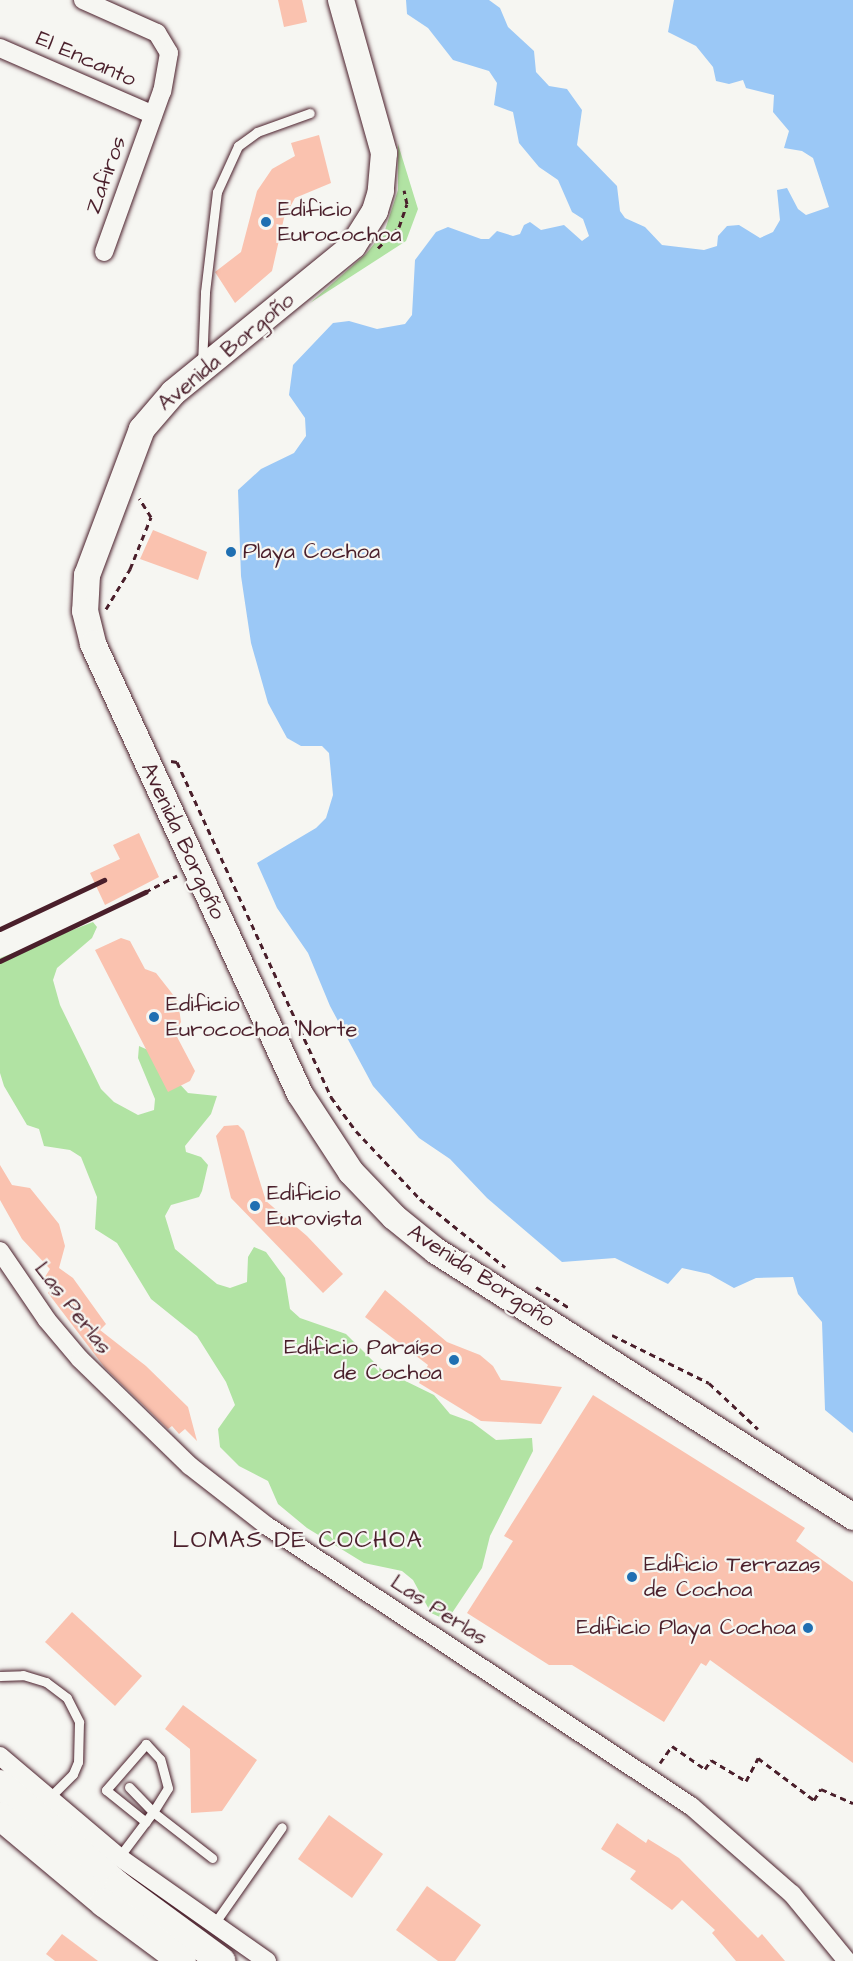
<!DOCTYPE html>
<html>
<head>
<meta charset="utf-8">
<style>
	body { margin:0 }
	#map { position:relative; width:853px; height:1961px; overflow:hidden; background:#f6f6f2; font-family:"Architects Daughter",sans-serif }
	div>[style] { position:absolute }
	.green>* { inset:0; background:#b1e3a3 }
	.water>* { inset:0; background:#9bc8f6 }
	.building>* { inset:0; background:#fac2af }
	.path>* { height:3px; margin-top:-1.5px; transform-origin:0; background:repeating-linear-gradient(90deg,#4a1f2b 0 6px,transparent 0 10.5px) }
	.roads { filter:drop-shadow(0 0 2px #4a1f2b) drop-shadow(0 0 2px #4a1f2b) }
	.service>* { height:9px; margin:-4.5px; padding:0 4.5px; transform-origin:4.5px; border-radius:4.5px; background:#f6f6f2 }
	.minor>* { height:18px; margin:-9px; padding:0 9px; transform-origin:9px; border-radius:9px; background:#f6f6f2 }
	.secondary>* { height:26px; margin:-13px; padding:0 13px; transform-origin:13px; border-radius:13px; background:#f6f6f2 }
	.primary>* { height:28px; margin:-14px; padding:0 14px; transform-origin:14px; border-radius:14px; background:#f6f6f2 }
	.rail>* { height:4.5px; margin:-2.25px; padding:0 2.25px; transform-origin:2.25px; border-radius:2.25px; background:#4a1f2b }
	.dots>* { width:16px; height:16px; translate:-50% -50%; box-sizing:border-box; border:3px solid #f6f6f2; border-radius:50% }
	span { translate:-50% -50%; white-space:nowrap; text-align:center; line-height:1.15; -webkit-text-stroke:4.5px #f6f6f2; paint-order:stroke }
	.street-label { font-size:22px; color:#4a1f2b }
	.poi-label { font-size:22px; color:#4a1f2b }
	.left { translate:0 -50%; text-align:left }
	.right { translate:-100% -50%; text-align:right }
	.neighbourhood-label { font-size:24px; color:#4a1f2b; letter-spacing:1.5px }
</style>
</head>
<body>
<div id="map">
	<div class="green">
		<div style="clip-path:polygon(398px 144px,418px 209px,406px 241px,310px 303px,366px 254px,385px 230px,398px 190px)"></div>
		<div style="clip-path:polygon(93px 922px,97px 927px,92px 938px,57px 968px,53px 980px,60px 1005px,101px 1089px,114px 1102px,138px 1115px,154px 1110px,155px 1099px,138px 1058px,139px 1046px,148px 1050px,188px 1093px,217px 1096px,211px 1114px,185px 1146px,186px 1152px,201px 1157px,208px 1165px,202px 1191px,199px 1197px,171px 1205px,165px 1216px,175px 1249px,217px 1284px,230px 1288px,247px 1282px,248px 1257px,254px 1247px,266px 1252px,285px 1278px,290px 1309px,300px 1318px,346px 1334px,381px 1369px,434px 1395px,450px 1414px,472px 1422px,496px 1440px,532px 1438px,533px 1451px,490px 1536px,482px 1568px,450px 1616px,442px 1618px,431px 1613px,413px 1580px,402px 1571px,364px 1563px,307px 1528px,278px 1504px,268px 1481px,239px 1466px,220px 1447px,218px 1429px,235px 1405px,226px 1382px,197px 1336px,151px 1299px,117px 1243px,95px 1229px,97px 1197px,81px 1157px,70px 1150px,44px 1146px,39px 1129px,27px 1125px,4px 1086px,0 1073px,0 958px)"></div>
	</div>
	<div class="water">
		<div style="clip-path:polygon(406px 0,489px 0,500px 8px,508px 27px,534px 51px,536px 72px,549px 86px,567px 89px,582px 110px,577px 145px,617px 186px,620px 211px,625px 218px,645px 227px,662px 245px,704px 250px,717px 246px,718px 236px,727px 226px,739px 225px,760px 238px,773px 232px,780px 220px,777px 190px,787px 188px,798px 209px,806px 215px,829px 207px,813px 158px,802px 151px,784px 148px,789px 131px,773px 112px,774px 95px,746px 88px,743px 80px,729px 84px,716px 81px,713px 67px,696px 46px,668px 32px,674px 0,853px 0,853px 1433px,825px 1410px,822px 1322px,798px 1294px,793px 1277px,756px 1278px,734px 1288px,709px 1274px,682px 1268px,668px 1284px,615px 1258px,562px 1262px,487px 1198px,450px 1159px,419px 1138px,373px 1086px,330px 1006px,308px 953px,277px 908px,257px 863px,316px 828px,326px 818px,333px 795px,329px 753px,322px 746px,301px 746px,287px 738px,268px 703px,251px 643px,241px 576px,238px 490px,261px 469px,294px 453px,306px 436px,305px 418px,289px 395px,293px 365px,333px 323px,349px 321px,377px 329px,405px 324px,412px 315px,415px 260px,436px 232px,448px 227px,481px 239px,489px 239px,497px 231px,513px 236px,520px 234px,524px 225px,530px 222px,541px 230px,564px 225px,582px 241px,589px 236px,583px 219px,572px 212px,558px 180px,539px 167px,519px 143px,513px 112px,494px 105px,497px 83px,489px 71px,453px 60px,428px 28px,407px 14px)"></div>
	</div>
	<div class="building">
		<div style="clip-path:polygon(278px 0,302px 0,307px 22px,284px 27px)"></div>
		<div style="clip-path:polygon(319px 135px,331px 183px,295px 198px,284px 218px,272px 271px,235px 303px,215px 272px,241px 252px,257px 191px,272px 169px,295px 156px,291px 143px)"></div>
		<div style="clip-path:polygon(153px 530px,207px 552px,198px 580px,140px 559px)"></div>
		<div style="clip-path:polygon(139px 833px,159px 877px,105px 905px,90px 873px,120px 859px,113px 845px)"></div>
		<div style="clip-path:polygon(121px 938px,130px 941px,145px 969px,156px 973px,178px 1001px,181px 1022px,175px 1033px,195px 1071px,190px 1081px,168px 1092px,95px 950px)"></div>
		<div style="clip-path:polygon(238px 1125px,244px 1131px,266px 1201px,307px 1236px,343px 1274px,323px 1293px,231px 1198px,216px 1136px,224px 1126px)"></div>
		<div style="clip-path:polygon(0 1165px,12px 1185px,30px 1188px,59px 1224px,65px 1246px,59px 1268px,73px 1278px,106px 1324px,100px 1330px,146px 1366px,188px 1407px,197px 1441px,185px 1429px,179px 1434px,172px 1426px,168px 1429px,105px 1368px,48px 1293px,51px 1289px,43px 1280px,50px 1269px,22px 1239px,0 1200px)"></div>
		<div style="clip-path:polygon(385px 1290px,447px 1342px,480px 1355px,493px 1366px,501px 1380px,562px 1387px,541px 1424px,481px 1421px,419px 1383px,428px 1365px,365px 1317px)"></div>
		<div style="clip-path:polygon(593px 1395px,805px 1528px,796px 1541px,853px 1582px,853px 1763px,710px 1660px,706px 1666px,701px 1663px,664px 1722px,572px 1665px,549px 1665px,467px 1613px,513px 1541px,504px 1536px)"></div>
		<div style="clip-path:polygon(72px 1612px,142px 1676px,115px 1706px,45px 1642px)"></div>
		<div style="clip-path:polygon(183px 1705px,257px 1760px,222px 1811px,191px 1813px,190px 1749px,165px 1729px)"></div>
		<div style="clip-path:polygon(329px 1815px,383px 1854px,352px 1898px,298px 1859px)"></div>
		<div style="clip-path:polygon(617px 1823px,646px 1843px,648px 1839px,679px 1858px,758px 1938px,762px 1934px,785px 1961px,736px 1961px,712px 1933px,715px 1930px,682px 1900px,672px 1910px,630px 1879px,636px 1871px,601px 1849px)"></div>
		<div style="clip-path:polygon(427px 1886px,481px 1925px,455px 1961px,438px 1961px,396px 1930px)"></div>
		<div style="clip-path:polygon(62px 1934px,98px 1961px,55px 1961px,46px 1954px)"></div>
	</div>
	<div class="path">
		<div style="left:378px;top:248px;width:30px;rotate:-45deg"></div>
		<div style="left:399px;top:227px;width:24px;rotate:-71deg"></div>
		<div style="left:407px;top:204px;width:14px;rotate:-102deg"></div>
		<div style="left:106px;top:609px;width:47px;rotate:-59deg"></div>
		<div style="left:130px;top:569px;width:56px;rotate:-68deg"></div>
		<div style="left:151px;top:517px;width:22px;rotate:-122deg"></div>
		<div style="left:171px;top:761px;width:6px;rotate:9deg"></div>
		<div style="left:177px;top:762px;width:369px;rotate:65.3deg"></div>
		<div style="left:331px;top:1097px;width:42px;rotate:53.7deg"></div>
		<div style="left:356px;top:1131px;width:93px;rotate:46.7deg"></div>
		<div style="left:420px;top:1199px;width:109px;rotate:38.7deg"></div>
		<div style="left:145px;top:892px;width:36px;rotate:-27deg"></div>
		<div style="left:536px;top:1287px;width:41px;rotate:32.2deg"></div>
		<div style="left:612px;top:1335px;width:108px;rotate:26.3deg"></div>
		<div style="left:709px;top:1383px;width:67px;rotate:43.2deg"></div>
		<div style="left:660px;top:1763px;width:21px;rotate:-55deg"></div>
		<div style="left:672px;top:1746px;width:40px;rotate:34.9deg"></div>
		<div style="left:705px;top:1769px;width:11px;rotate:-56deg"></div>
		<div style="left:711px;top:1760px;width:41px;rotate:31deg"></div>
		<div style="left:746px;top:1781px;width:26px;rotate:-62deg"></div>
		<div style="left:758px;top:1758px;width:70px;rotate:36.9deg"></div>
		<div style="left:814px;top:1800px;width:13px;rotate:-58deg"></div>
		<div style="left:821px;top:1789px;width:35px;rotate:24deg"></div>
	</div>
	<div class="roads">
		<div class="service">
			<div style="left:202px;top:365px;width:73px;rotate:-87.6deg"></div>
			<div style="left:205px;top:292px;width:101px;rotate:-83.2deg"></div>
			<div style="left:217px;top:192px;width:51px;rotate:-65.5deg"></div>
			<div style="left:238px;top:146px;width:24px;rotate:-36deg"></div>
			<div style="left:257px;top:132px;width:56px;rotate:-19.7deg"></div>
			<div style="left:0;top:1676px;width:23px;rotate:-2deg"></div>
			<div style="left:23px;top:1675px;width:24px;rotate:17deg"></div>
			<div style="left:46px;top:1682px;width:26px;rotate:37deg"></div>
			<div style="left:67px;top:1698px;width:27px;rotate:63deg"></div>
			<div style="left:79px;top:1722px;width:40px;rotate:91.4deg"></div>
			<div style="left:78px;top:1762px;width:13px;rotate:113deg"></div>
			<div style="left:73px;top:1774px;width:35px;rotate:135deg"></div>
			<div style="left:129px;top:1787px;width:35px;rotate:46deg"></div>
			<div style="left:153px;top:1812px;width:28px;rotate:-58deg"></div>
			<div style="left:168px;top:1788px;width:30px;rotate:-105deg"></div>
			<div style="left:160px;top:1759px;width:21px;rotate:-133deg"></div>
			<div style="left:146px;top:1744px;width:61px;rotate:131deg"></div>
			<div style="left:106px;top:1790px;width:51px;rotate:38.7deg"></div>
			<div style="left:119px;top:1857px;width:56px;rotate:-52.9deg"></div>
			<div style="left:153px;top:1812px;width:75px;rotate:37.9deg"></div>
			<div style="left:214px;top:1924px;width:118px;rotate:-55deg"></div>
		</div>
		<div class="minor">
			<div style="left:83px;top:0;width:81px;rotate:24deg"></div>
			<div style="left:157px;top:33px;width:23px;rotate:59deg"></div>
			<div style="left:169px;top:53px;width:39px;rotate:100deg"></div>
			<div style="left:162px;top:91px;width:171px;rotate:109.8deg"></div>
			<div style="left:0;top:48px;width:167px;rotate:23.6deg"></div>
			<div style="left:0;top:1251px;width:83px;rotate:55.7deg"></div>
			<div style="left:47px;top:1320px;width:51px;rotate:49.8deg"></div>
			<div style="left:80px;top:1359px;width:153px;rotate:44.2deg"></div>
			<div style="left:190px;top:1466px;width:98px;rotate:37.9deg"></div>
			<div style="left:267px;top:1526px;width:508px;rotate:33.44deg"></div>
			<div style="left:691px;top:1806px;width:134px;rotate:41.1deg"></div>
			<div style="left:792px;top:1894px;width:87px;rotate:50.6deg"></div>
			<div style="left:0;top:1756px;width:156px;rotate:40.3deg"></div>
			<div style="left:119px;top:1857px;width:181px;rotate:35.1deg"></div>
		</div>
		<div class="secondary">
			<div style="left:341px;top:0;width:159px;rotate:74.3deg"></div>
			<div style="left:384px;top:153px;width:38px;rotate:95deg"></div>
			<div style="left:381px;top:191px;width:21px;rotate:107deg"></div>
			<div style="left:375px;top:211px;width:41px;rotate:122.2deg"></div>
			<div style="left:353px;top:246px;width:232px;rotate:140.8deg"></div>
			<div style="left:173px;top:393px;width:48px;rotate:130.7deg"></div>
			<div style="left:142px;top:429px;width:156px;rotate:110.6deg"></div>
			<div style="left:87px;top:575px;width:36px;rotate:93deg"></div>
			<div style="left:85px;top:611px;width:34px;rotate:76deg"></div>
			<div style="left:93px;top:644px;width:495px;rotate:65.3deg"></div>
			<div style="left:300px;top:1094px;width:93px;rotate:56.8deg"></div>
			<div style="left:351px;top:1172px;width:62px;rotate:46.3deg"></div>
			<div style="left:394px;top:1217px;width:54px;rotate:39deg"></div>
			<div style="left:436px;top:1251px;width:495px;rotate:32.5deg"></div>
		</div>
		<div class="primary">
			<div style="left:0;top:1784px;width:157px;rotate:40.6deg"></div>
			<div style="left:119px;top:1886px;width:127px;rotate:36.3deg"></div>
			<div style="left:0;top:1816px;width:136px;rotate:39.9deg"></div>
			<div style="left:104px;top:1903px;width:97px;rotate:36.6deg"></div>
		</div>
	</div>
	<div class="rail">
		<div style="left:0;top:929px;width:115px;rotate:-25.2deg"></div>
		<div style="left:0;top:961px;width:161px;rotate:-25.4deg"></div>
	</div>
	<div class="dots">
		<div style="left:266px;top:222px;background:#1f6fb2"></div>
		<div style="left:231px;top:552px;background:#1f6fb2"></div>
		<div style="left:154px;top:1017px;background:#1f6fb2"></div>
		<div style="left:255px;top:1206px;background:#1f6fb2"></div>
		<div style="left:454px;top:1360px;background:#1f6fb2"></div>
		<div style="left:632px;top:1577px;background:#1f6fb2"></div>
		<div style="left:808px;top:1628px;background:#1f6fb2"></div>
	</div>
	<div class="street-label">
		<span style="left:86px;top:59px;rotate:24deg">El Encanto</span>
		<span style="left:106px;top:175px;rotate:-70deg">Zafiros</span>
		<span style="left:226px;top:352px;rotate:-40deg">Avenida Borgoño</span>
		<span style="left:183px;top:841px;rotate:65deg">Avenida Borgoño</span>
		<span style="left:481px;top:1276px;rotate:33deg">Avenida Borgoño</span>
		<span style="left:73px;top:1308px;rotate:52deg">Las Perlas</span>
		<span style="left:439px;top:1610px;rotate:33deg">Las Perlas</span>
	</div>
	<div class="poi-label">
		<span class="left" style="left:278px;top:222px">Edificio<br>Eurocochoa</span>
		<span class="left" style="left:243px;top:552px">Playa Cochoa</span>
		<span class="left" style="left:166px;top:1017px">Edificio<br>Eurocochoa Norte</span>
		<span class="left" style="left:267px;top:1206px">Edificio<br>Eurovista</span>
		<span class="right" style="left:442px;top:1360px">Edificio Paraíso<br>de Cochoa</span>
		<span class="left" style="left:644px;top:1577px">Edificio Terrazas<br>de Cochoa</span>
		<span class="right" style="left:796px;top:1628px">Edificio Playa Cochoa</span>
	</div>
	<div class="neighbourhood-label">
		<span style="left:298px;top:1541px">LOMAS DE COCHOA</span>
	</div>
</div>
</body>
</html>
